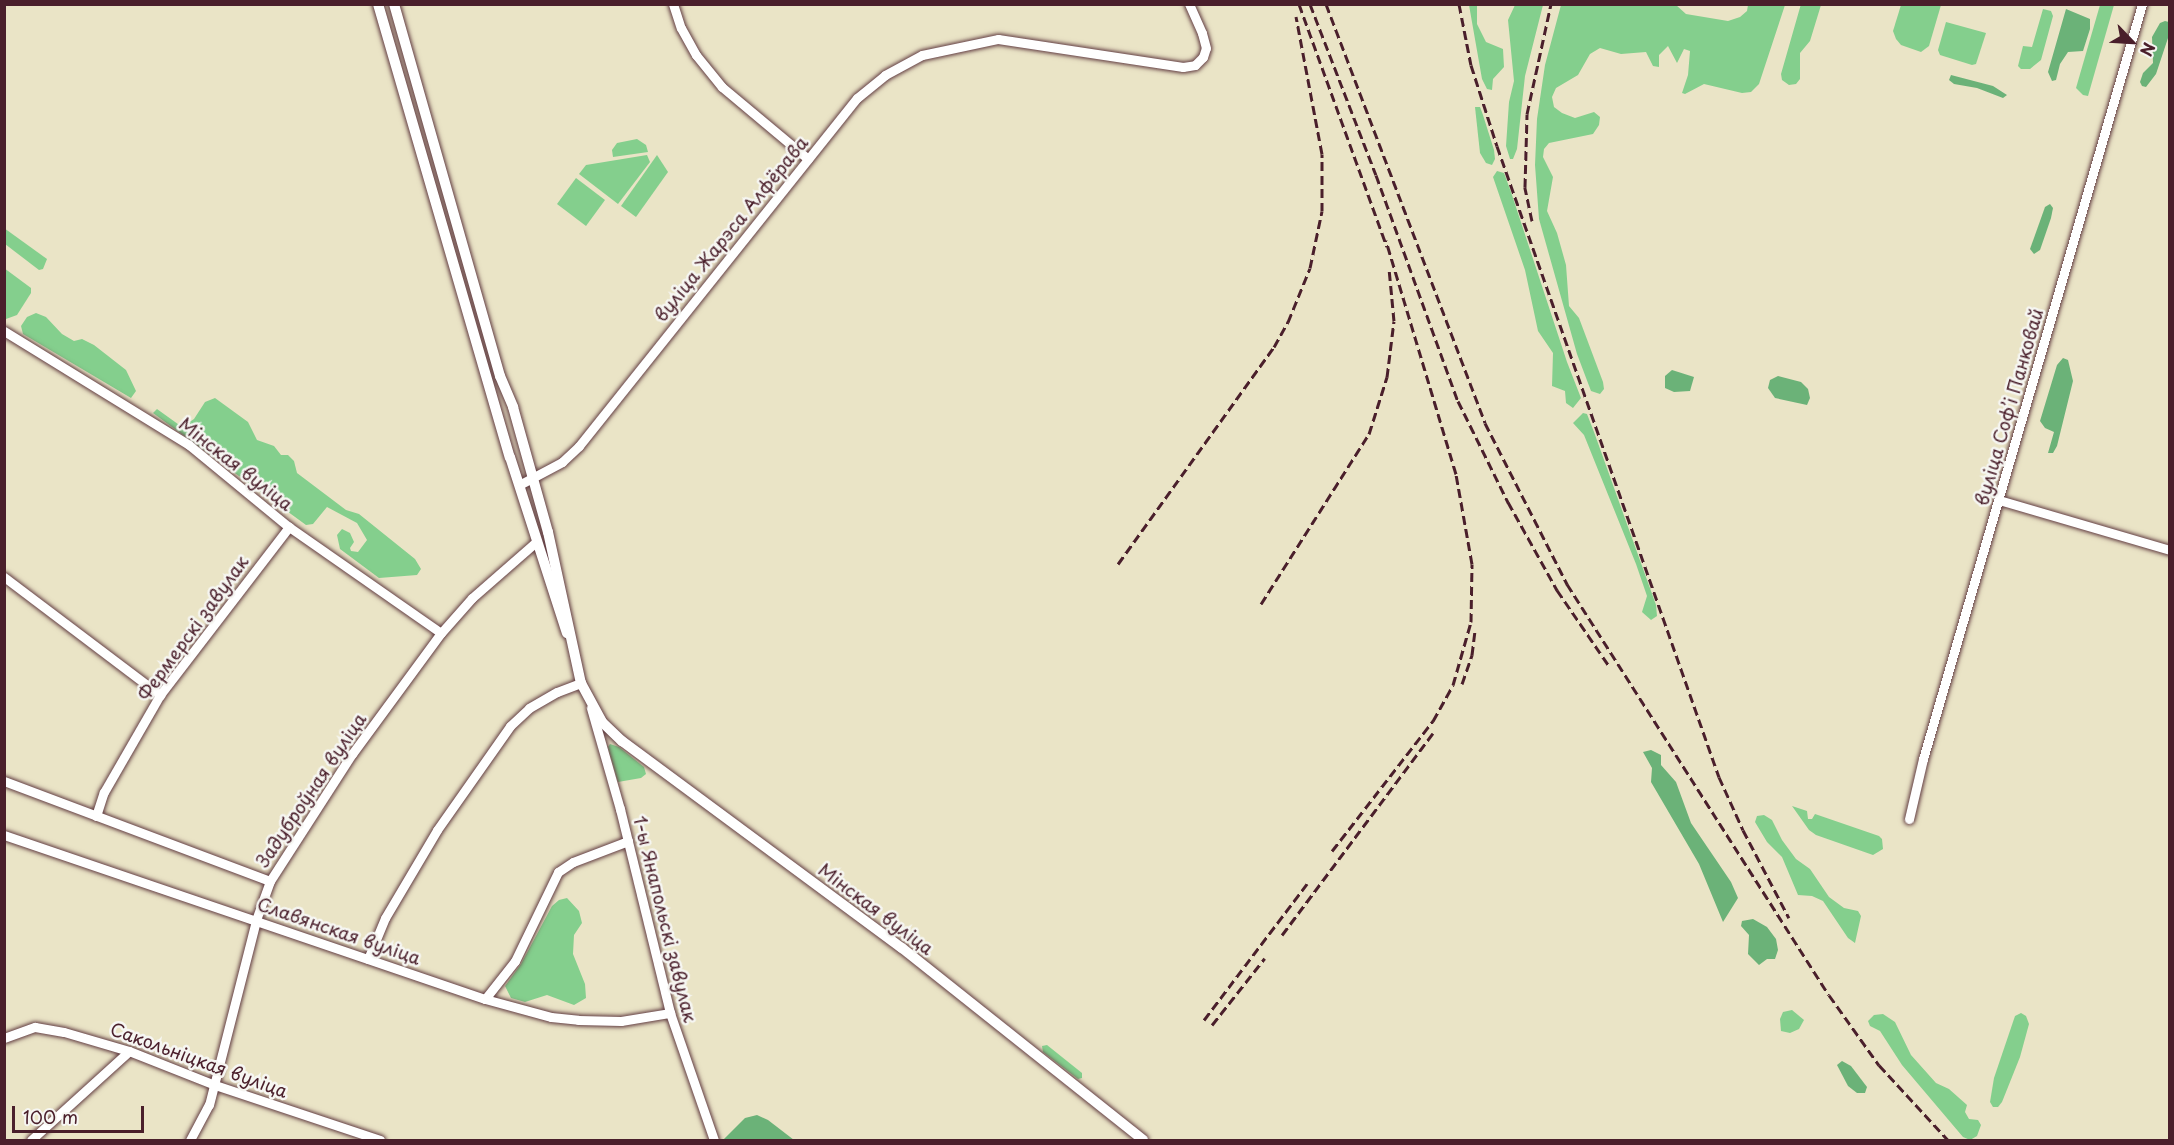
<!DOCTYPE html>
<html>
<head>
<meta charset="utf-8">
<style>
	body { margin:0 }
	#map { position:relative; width:2174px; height:1145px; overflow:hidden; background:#eae4c6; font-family:"Playpen Sans",sans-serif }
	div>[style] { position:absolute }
	.green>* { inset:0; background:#84cf8d }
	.forest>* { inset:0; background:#6bb278 }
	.roads { filter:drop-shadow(0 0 2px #623d42) drop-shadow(0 0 2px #623d42) }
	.minor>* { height:9px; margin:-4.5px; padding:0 4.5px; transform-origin:4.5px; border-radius:4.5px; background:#fff }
	.major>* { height:10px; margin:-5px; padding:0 5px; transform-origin:5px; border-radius:5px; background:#fff }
	.rail>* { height:3px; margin-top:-1.5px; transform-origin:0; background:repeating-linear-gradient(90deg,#4a1f2b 0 9px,transparent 0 13.5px) }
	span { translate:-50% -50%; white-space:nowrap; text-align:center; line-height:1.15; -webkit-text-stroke:5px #f6f6f2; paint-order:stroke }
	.street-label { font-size:18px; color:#4a1f2b }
	.frame { position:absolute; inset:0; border:6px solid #4a1f2b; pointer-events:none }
	.north { position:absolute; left:2102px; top:12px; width:60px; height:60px; -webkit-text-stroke:4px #f6f6f2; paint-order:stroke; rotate:115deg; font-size:16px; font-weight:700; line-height:24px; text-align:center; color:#4a1f2b }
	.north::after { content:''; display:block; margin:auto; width:21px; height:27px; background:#4a1f2b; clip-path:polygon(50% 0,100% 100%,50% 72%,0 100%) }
	.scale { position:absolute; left:12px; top:1106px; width:132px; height:27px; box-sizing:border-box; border:3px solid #4a1f2b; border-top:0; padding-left:8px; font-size:18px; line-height:21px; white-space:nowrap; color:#4a1f2b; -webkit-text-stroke:4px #f6f6f2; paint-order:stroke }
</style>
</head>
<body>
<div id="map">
	<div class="green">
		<div style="clip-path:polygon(1801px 4px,1821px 5px,1810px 41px,1800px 53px,1800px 79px,1796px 84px,1789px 85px,1782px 80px,1781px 74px)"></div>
		<div style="clip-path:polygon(1469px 5px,1477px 5px,1477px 24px,1486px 42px,1503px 49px,1504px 67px,1493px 79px,1492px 90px,1487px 89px,1482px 79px)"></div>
		<div style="clip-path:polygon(1515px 5px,1543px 5px,1525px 76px,1517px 149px,1513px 159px,1510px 159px,1506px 146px,1509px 102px,1514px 81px,1508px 20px)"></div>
		<div style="clip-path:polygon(1561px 5px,1676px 5px,1686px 14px,1728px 21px,1740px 17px,1747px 11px,1748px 5px,1785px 5px,1759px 84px,1751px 92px,1742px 93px,1704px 84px,1685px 94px,1682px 93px,1688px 75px,1690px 51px,1684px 49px,1677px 63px,1668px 46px,1659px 55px,1659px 67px,1653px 66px,1646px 52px,1621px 54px,1600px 48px,1590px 54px,1578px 75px,1556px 88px,1552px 97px,1554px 107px,1562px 113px,1575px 118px,1594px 112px,1600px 117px,1599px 125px,1593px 134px,1549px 143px,1544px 149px,1543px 157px,1553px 177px,1547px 211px,1557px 233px,1566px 265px,1569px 306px,1579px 318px,1603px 382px,1604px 389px,1600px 394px,1591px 391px,1577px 354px,1539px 219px,1535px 165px,1537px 119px,1545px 65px)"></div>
		<div style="clip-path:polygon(1901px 5px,1941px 5px,1929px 46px,1921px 52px,1901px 45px,1896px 39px,1893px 31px)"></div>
		<div style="clip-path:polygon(2100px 5px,2114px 5px,2088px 96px,2083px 95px,2076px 88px)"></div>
		<div style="clip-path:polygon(2043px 9px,2051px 11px,2053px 16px,2041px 60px,2030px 69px,2021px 69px,2018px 66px,2023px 46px,2032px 47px)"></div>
		<div style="clip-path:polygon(1946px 22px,1986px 33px,1976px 64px,1972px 65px,1940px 55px,1938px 50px)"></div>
		<div style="clip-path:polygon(1475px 107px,1480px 107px,1483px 115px,1494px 150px,1495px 159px,1492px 165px,1486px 163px,1480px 153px)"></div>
		<div style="clip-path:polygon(637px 139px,646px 145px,648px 152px,613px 157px,612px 150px,617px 143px)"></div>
		<div style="clip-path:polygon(647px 155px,650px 162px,618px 204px,579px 174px,586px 165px)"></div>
		<div style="clip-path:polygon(657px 155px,668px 172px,636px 217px,621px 206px)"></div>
		<div style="clip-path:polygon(1497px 171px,1504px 173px,1511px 192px,1567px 362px,1581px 398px,1573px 408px,1566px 403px,1565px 391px,1552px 386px,1553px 353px,1538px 331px,1525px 270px,1493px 177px)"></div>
		<div style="clip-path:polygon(576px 178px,605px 200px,586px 226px,557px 204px)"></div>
		<div style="clip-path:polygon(4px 228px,47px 259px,43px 269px,39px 270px,5px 244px)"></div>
		<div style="clip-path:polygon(4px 268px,31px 288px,31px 293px,17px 315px,6px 319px)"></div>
		<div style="clip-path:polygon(36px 313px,46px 317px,62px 334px,74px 341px,82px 339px,94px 345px,126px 370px,136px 391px,131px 398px,23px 334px,21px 326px,27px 317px)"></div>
		<div style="clip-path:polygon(215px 398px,248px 422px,257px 440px,274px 446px,281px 455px,288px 455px,294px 461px,297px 473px,346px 510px,359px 514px,415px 559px,421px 569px,417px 575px,379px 578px,340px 549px,337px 535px,342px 529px,350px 533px,354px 542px,350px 548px,351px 551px,358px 552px,367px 540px,357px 523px,327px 507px,313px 524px,306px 525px,153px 413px,157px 409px,182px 427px,194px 419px,205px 402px)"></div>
		<div style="clip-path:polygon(1583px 413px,1587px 414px,1594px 432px,1656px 605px,1657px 616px,1651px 620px,1642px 612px,1647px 596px,1636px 564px,1584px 435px,1573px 423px)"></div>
		<div style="clip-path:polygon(610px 744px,619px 747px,644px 767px,646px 774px,641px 778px,618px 782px,608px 747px)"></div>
		<div style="clip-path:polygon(1792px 806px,1807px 811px,1808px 819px,1812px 819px,1815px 814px,1879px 836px,1882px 839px,1883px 849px,1873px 855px,1816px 835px,1809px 830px)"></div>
		<div style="clip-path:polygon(1764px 815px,1772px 820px,1782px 840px,1796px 859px,1810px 869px,1829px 897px,1844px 908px,1858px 911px,1861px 916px,1855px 943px,1848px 938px,1823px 901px,1812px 896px,1798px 895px,1782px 857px,1767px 842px,1755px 822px,1757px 816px)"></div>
		<div style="clip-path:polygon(567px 898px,579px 911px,582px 923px,574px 935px,573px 954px,585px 984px,586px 998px,574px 1005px,547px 995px,525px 1002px,511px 998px,505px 986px,521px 964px,552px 906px,559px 900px)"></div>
		<div style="clip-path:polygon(1792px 1010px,1804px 1020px,1799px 1029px,1790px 1033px,1781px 1031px,1780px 1019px,1783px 1012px)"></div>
		<div style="clip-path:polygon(2021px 1013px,2026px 1016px,2029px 1024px,2020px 1057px,2002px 1102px,1998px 1107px,1993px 1107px,1990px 1102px,1994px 1078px,2015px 1016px)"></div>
		<div style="clip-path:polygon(1883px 1014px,1895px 1022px,1911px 1055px,1936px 1083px,1949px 1089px,1967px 1105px,1965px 1112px,1969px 1119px,1978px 1120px,1981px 1125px,1977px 1136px,1970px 1140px,1963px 1137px,1902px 1065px,1880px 1031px,1870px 1026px,1868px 1021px,1874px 1015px)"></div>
		<div style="clip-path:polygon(1047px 1045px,1082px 1073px,1082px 1078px,1078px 1079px,1043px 1052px,1042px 1046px)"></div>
	</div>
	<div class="forest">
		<div style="clip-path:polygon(2066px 9px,2090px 19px,2090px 29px,2083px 51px,2068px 52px,2060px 64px,2056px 80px,2052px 81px,2048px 72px)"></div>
		<div style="clip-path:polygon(2165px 21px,2169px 22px,2169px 35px,2156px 74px,2146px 87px,2142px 86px,2140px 82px,2143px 73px,2153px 63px,2152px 37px,2160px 23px)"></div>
		<div style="clip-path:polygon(1951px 75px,1993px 86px,2007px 95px,2003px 98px,1977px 88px,1954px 84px,1949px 80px)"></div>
		<div style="clip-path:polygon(2050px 204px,2053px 208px,2051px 218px,2040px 250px,2034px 254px,2030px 249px,2045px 207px)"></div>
		<div style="clip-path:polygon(2063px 358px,2068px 360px,2073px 381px,2057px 446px,2053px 453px,2048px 453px,2054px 432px,2045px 428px,2040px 421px,2057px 365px)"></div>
		<div style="clip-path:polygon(1672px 370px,1694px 377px,1690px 391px,1674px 392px,1665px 388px,1665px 376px)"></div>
		<div style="clip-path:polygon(1778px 376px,1801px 382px,1808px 389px,1810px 398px,1807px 405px,1775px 398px,1768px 388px,1770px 380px)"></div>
		<div style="clip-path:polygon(1651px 750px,1661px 755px,1661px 765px,1676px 782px,1691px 823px,1731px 882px,1738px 898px,1723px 922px,1699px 864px,1651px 782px,1652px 768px,1643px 752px)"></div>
		<div style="clip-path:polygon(1753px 919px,1767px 927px,1776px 939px,1778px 950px,1775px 959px,1767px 959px,1759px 965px,1748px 954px,1749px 935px,1741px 926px,1742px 921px)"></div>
		<div style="clip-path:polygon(1842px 1061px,1851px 1066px,1867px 1087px,1865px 1093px,1857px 1093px,1848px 1086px,1837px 1065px)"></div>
		<div style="clip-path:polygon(757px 1115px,768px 1120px,794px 1140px,723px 1140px,745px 1118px)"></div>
	</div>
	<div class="roads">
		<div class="minor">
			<div style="left:673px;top:4px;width:25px;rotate:72deg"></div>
			<div style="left:681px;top:28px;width:31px;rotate:61deg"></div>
			<div style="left:696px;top:55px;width:41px;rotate:50.9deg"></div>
			<div style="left:722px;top:87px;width:112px;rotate:39.9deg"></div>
			<div style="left:4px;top:331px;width:217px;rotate:31.6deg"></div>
			<div style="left:189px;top:445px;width:129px;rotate:39.4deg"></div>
			<div style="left:289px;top:527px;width:185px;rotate:34.9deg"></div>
			<div style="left:519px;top:485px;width:49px;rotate:-28.1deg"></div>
			<div style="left:562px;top:462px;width:23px;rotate:-43deg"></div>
			<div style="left:579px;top:446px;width:445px;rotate:-51.4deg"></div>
			<div style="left:857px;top:98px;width:36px;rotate:-39deg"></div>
			<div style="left:885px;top:75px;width:42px;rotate:-28.4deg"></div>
			<div style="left:922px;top:55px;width:78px;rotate:-11.9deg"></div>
			<div style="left:998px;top:39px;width:187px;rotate:8.6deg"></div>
			<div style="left:1183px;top:67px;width:12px;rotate:-9deg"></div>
			<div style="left:1195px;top:65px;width:11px;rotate:-45deg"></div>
			<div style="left:1203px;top:57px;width:9px;rotate:-72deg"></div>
			<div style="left:1206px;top:48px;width:16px;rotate:-105deg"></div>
			<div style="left:1202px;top:33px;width:32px;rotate:-114deg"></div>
			<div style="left:1999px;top:500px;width:178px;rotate:16.3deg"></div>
			<div style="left:4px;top:577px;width:196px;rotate:37.1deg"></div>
			<div style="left:591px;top:708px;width:105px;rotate:74deg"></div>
			<div style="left:620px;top:809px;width:210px;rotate:76.2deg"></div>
			<div style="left:670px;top:1013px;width:134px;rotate:70.9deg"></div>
			<div style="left:4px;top:781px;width:284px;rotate:20.6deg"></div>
			<div style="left:96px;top:816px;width:25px;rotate:-72deg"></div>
			<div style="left:104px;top:792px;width:112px;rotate:-60deg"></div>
			<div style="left:160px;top:695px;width:212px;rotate:-52.5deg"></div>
			<div style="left:1909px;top:819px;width:62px;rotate:-76.9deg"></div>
			<div style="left:1923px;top:759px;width:786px;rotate:-73.82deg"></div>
			<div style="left:4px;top:835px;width:508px;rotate:18.83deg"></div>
			<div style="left:485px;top:999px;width:68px;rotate:15.3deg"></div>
			<div style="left:551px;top:1017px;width:27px;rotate:6deg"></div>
			<div style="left:578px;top:1020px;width:43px;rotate:1.3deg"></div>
			<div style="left:621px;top:1021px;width:50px;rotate:-9.3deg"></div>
			<div style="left:368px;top:959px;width:44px;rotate:-67.5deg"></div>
			<div style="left:385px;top:918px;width:102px;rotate:-59.4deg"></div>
			<div style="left:437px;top:830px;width:127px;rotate:-54.9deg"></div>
			<div style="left:510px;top:726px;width:26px;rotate:-43deg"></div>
			<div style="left:529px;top:708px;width:32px;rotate:-30deg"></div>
			<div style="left:557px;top:692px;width:26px;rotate:-21deg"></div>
			<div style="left:485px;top:999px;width:48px;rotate:-51.7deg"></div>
			<div style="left:515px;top:961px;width:99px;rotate:-64.2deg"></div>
			<div style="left:558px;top:872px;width:18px;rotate:-34deg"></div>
			<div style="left:573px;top:862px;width:59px;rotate:-20.9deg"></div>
			<div style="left:4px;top:1038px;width:33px;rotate:-20deg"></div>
			<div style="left:35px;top:1027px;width:29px;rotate:10deg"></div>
			<div style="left:64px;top:1032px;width:68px;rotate:16.3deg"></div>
			<div style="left:129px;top:1051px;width:92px;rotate:21.6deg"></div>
			<div style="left:215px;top:1085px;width:174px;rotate:18.4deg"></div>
			<div style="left:31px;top:1140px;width:132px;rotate:-42.2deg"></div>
			<div style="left:190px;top:1140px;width:40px;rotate:-62deg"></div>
			<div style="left:209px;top:1105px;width:191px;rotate:-75.7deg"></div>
			<div style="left:256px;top:920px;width:41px;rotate:-70.3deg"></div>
			<div style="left:270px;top:881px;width:151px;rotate:-57.2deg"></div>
			<div style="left:352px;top:754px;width:150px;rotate:-53.7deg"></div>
			<div style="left:441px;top:633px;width:47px;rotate:-48.5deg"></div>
			<div style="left:472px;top:598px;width:86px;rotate:-41.2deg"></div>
		</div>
		<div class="major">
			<div style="left:378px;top:4px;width:472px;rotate:73.8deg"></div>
			<div style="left:510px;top:457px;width:185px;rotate:72.1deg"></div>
			<div style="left:394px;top:4px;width:387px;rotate:74.1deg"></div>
			<div style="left:500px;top:376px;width:34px;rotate:67deg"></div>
			<div style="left:513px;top:407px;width:130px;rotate:74.4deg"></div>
			<div style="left:548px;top:532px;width:155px;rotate:77.7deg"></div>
			<div style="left:581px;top:683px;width:44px;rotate:61.7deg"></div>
			<div style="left:602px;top:722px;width:28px;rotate:44deg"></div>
			<div style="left:622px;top:741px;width:348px;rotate:36.5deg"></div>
			<div style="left:902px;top:948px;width:308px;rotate:38.5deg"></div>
		</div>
	</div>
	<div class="rail">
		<div style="left:1299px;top:4px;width:258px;rotate:70.1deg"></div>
		<div style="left:1310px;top:4px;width:183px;rotate:68.9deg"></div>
		<div style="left:1376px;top:175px;width:240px;rotate:70.1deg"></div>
		<div style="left:1458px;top:401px;width:113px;rotate:63.7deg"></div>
		<div style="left:1508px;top:502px;width:101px;rotate:60.9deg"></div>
		<div style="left:1557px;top:590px;width:92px;rotate:55.6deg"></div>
		<div style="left:1326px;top:4px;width:448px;rotate:69.2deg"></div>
		<div style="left:1485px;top:423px;width:181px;rotate:63deg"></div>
		<div style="left:1567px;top:584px;width:487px;rotate:57.5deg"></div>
		<div style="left:1829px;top:995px;width:86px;rotate:54.5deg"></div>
		<div style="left:1879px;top:1065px;width:102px;rotate:47.4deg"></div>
		<div style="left:1459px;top:4px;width:62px;rotate:78.9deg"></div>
		<div style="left:1471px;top:65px;width:85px;rotate:72.2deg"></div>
		<div style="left:1497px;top:146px;width:669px;rotate:70.62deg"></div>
		<div style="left:1719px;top:777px;width:58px;rotate:65.6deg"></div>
		<div style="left:1743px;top:830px;width:99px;rotate:62.4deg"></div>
		<div style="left:1532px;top:221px;width:35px;rotate:-102deg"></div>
		<div style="left:1525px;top:187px;width:73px;rotate:-88.4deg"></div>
		<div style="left:1527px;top:114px;width:113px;rotate:-77.7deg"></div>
		<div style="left:1118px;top:564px;width:267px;rotate:-54.3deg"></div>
		<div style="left:1274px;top:347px;width:29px;rotate:-61deg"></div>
		<div style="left:1288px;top:322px;width:58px;rotate:-67.8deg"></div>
		<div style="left:1310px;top:268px;width:58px;rotate:-78.1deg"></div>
		<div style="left:1322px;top:211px;width:57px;rotate:-90deg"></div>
		<div style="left:1322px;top:154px;width:140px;rotate:-100.7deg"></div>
		<div style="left:1261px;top:604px;width:201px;rotate:-57.6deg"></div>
		<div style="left:1369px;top:434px;width:60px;rotate:-72.5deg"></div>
		<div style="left:1387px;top:377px;width:56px;rotate:-82.9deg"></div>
		<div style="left:1394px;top:321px;width:53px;rotate:-95.4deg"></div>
		<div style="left:1462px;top:684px;width:31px;rotate:-71deg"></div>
		<div style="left:1472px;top:655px;width:23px;rotate:-83deg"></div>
		<div style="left:1332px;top:851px;width:165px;rotate:-52.2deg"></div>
		<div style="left:1433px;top:721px;width:41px;rotate:-60.9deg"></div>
		<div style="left:1453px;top:685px;width:66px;rotate:-74.1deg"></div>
		<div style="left:1471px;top:622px;width:58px;rotate:-89deg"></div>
		<div style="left:1472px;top:564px;width:91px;rotate:-100.1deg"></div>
		<div style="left:1456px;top:474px;width:244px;rotate:-106.7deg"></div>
		<div style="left:1282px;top:935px;width:252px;rotate:-53.2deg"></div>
		<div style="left:1204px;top:1020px;width:171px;rotate:-52.9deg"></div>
		<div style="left:1212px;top:1025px;width:85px;rotate:-51.7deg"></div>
	</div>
	<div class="street-label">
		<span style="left:731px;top:229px;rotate:-51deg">вуліца Жарэса Алфёрава</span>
		<span style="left:2009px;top:407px;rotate:-74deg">вуліца Софʼі Панковай</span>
		<span style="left:236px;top:464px;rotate:38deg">Мінская вуліца</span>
		<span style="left:193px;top:628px;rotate:-54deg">Фермерскі завулак</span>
		<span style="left:311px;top:790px;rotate:-56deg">Задуброўная вуліца</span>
		<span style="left:876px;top:909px;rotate:37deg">Мінская вуліца</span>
		<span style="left:665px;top:919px;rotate:76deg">1-ы Янапольскі завулак</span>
		<span style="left:339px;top:931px;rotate:19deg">Славянская вуліца</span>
		<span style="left:199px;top:1060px;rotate:20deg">Сакольніцкая вуліца</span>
	</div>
	<div class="frame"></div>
	<div class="north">N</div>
	<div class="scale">100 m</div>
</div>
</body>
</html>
